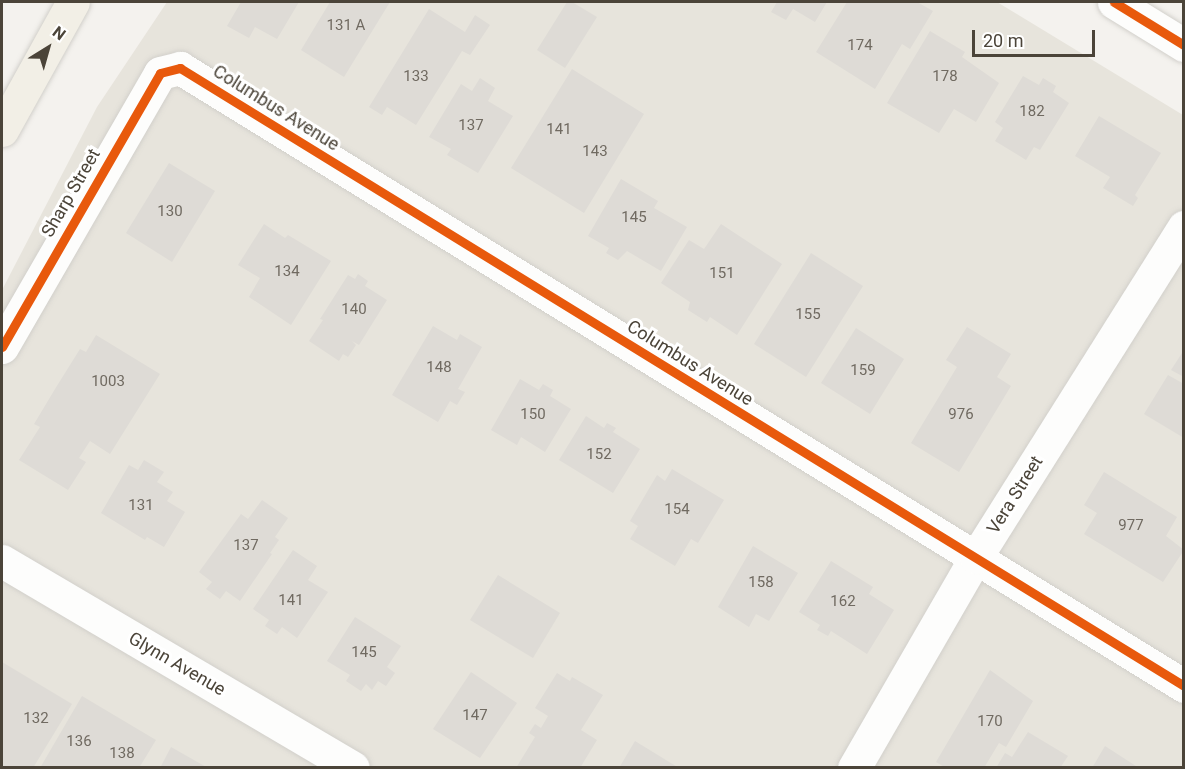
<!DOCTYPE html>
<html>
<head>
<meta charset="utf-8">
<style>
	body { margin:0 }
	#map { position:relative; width:1185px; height:769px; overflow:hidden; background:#f4f2ee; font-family:Roboto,sans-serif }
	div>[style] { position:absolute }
	.residential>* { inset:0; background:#e7e4dc }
	.building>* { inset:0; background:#dedbd6 }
	.roads { filter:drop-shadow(0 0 2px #d2d0cb) drop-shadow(0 0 2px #d2d0cb) }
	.minor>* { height:33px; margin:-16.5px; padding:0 16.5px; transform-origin:16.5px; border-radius:16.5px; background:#fdfdfc }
	.major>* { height:33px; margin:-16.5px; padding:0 16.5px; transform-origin:16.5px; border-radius:16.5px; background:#f2efe6 }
	.cycleway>* { height:9px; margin:-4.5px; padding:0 4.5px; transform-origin:4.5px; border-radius:4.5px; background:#e8590c }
	span { translate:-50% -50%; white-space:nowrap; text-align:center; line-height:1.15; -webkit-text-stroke:6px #fff; paint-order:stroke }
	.number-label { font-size:15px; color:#706a61 }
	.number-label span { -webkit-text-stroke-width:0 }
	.street-label { font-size:18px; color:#4b4439 }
	.frame { position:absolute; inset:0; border:3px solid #4b4439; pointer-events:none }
	.north { position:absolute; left:18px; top:18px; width:60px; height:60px; -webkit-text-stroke:4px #fff; paint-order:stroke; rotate:37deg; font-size:16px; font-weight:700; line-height:24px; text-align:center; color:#4b4439 }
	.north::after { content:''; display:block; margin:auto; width:21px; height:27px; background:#4b4439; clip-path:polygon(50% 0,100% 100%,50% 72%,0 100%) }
	.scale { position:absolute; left:972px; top:30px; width:123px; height:27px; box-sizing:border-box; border:3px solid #4b4439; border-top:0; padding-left:8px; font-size:18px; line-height:21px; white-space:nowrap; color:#4b4439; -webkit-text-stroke:4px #fff; paint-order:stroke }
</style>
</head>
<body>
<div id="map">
	<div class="residential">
		<div style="clip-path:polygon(167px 2px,997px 2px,1183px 115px,1183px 767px,2px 768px,2px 290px,97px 107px)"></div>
	</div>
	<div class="building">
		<div style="clip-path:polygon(241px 2px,299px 2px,277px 39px,255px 27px,249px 38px,227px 26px)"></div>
		<div style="clip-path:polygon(330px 2px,390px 2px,344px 77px,301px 50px)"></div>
		<div style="clip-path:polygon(567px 2px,572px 2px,597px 17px,565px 68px,537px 50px)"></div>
		<div style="clip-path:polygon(777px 2px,827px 2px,815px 22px,793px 9px,786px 20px,771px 12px)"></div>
		<div style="clip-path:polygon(847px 2px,917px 2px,933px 11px,910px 49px,902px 44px,875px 89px,816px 52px)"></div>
		<div style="clip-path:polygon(429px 9px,465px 32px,475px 15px,490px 25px,470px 55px,462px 51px,416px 125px,387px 107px,382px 115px,369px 107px)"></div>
		<div style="clip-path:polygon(930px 31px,965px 52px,962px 57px,999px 83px,976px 122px,954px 109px,939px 133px,887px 103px)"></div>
		<div style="clip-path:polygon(572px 69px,644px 114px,584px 213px,511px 168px)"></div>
		<div style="clip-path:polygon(1023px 76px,1039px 85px,1043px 78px,1056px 86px,1053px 92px,1069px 103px,1040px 150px,1034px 147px,1026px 160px,995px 141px,1003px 128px,995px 122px)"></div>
		<div style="clip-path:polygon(480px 78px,495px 88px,488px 101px,513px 116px,478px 173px,447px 155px,451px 149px,429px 137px,461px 84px,472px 91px)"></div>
		<div style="clip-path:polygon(1099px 116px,1161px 153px,1135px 195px,1138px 198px,1133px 206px,1103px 188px,1110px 177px,1075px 156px)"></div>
		<div style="clip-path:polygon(169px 163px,215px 191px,172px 262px,126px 233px)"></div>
		<div style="clip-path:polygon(621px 179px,658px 201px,654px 208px,687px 227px,661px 271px,627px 251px,618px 260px,606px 253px,609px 248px,588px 236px)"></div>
		<div style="clip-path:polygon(264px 224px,285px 238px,288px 235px,331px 261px,291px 325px,249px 297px,260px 278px,238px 265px)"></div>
		<div style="clip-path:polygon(721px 224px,782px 264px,737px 335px,710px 317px,707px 322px,688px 310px,690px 302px,661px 283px,689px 240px,704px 249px)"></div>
		<div style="clip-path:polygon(811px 253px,863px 286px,806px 377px,754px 344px)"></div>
		<div style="clip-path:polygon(358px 274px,368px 281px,365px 286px,387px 300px,359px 345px,352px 341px,356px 345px,348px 357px,343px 354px,339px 361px,309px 341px,323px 320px,320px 319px,348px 275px,355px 279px)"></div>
		<div style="clip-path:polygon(433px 326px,457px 340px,460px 334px,482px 347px,458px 389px,465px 392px,457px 405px,450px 401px,438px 422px,392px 395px)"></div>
		<div style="clip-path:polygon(967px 327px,1011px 354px,997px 377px,1011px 386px,959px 472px,911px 443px,957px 367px,946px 360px)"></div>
		<div style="clip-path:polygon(856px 328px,904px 359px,870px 414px,821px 383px)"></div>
		<div style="clip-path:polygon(96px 335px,160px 374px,110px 454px,90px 441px,79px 458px,86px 462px,68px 490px,19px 460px,40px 427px,34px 424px,55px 389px,80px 349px,86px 352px)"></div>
		<div style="clip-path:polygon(1184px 350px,1184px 377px,1171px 370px)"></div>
		<div style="clip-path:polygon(1168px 375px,1184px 384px,1184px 438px,1144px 414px)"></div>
		<div style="clip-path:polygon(520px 379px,539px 390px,543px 384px,553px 390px,550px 396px,571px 409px,545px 452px,521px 437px,517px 445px,491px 430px)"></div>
		<div style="clip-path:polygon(586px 416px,604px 428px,607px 423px,616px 428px,613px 432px,640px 449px,613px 493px,559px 460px)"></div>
		<div style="clip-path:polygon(144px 460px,164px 472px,157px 482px,173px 492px,167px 501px,185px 512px,164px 547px,147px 537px,145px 540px,101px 513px,129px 465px,138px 470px)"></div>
		<div style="clip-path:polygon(672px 469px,724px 500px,698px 543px,691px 539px,675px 566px,630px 539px,638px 526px,630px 521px,657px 475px,665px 481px)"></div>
		<div style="clip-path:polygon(1104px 472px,1177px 517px,1166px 536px,1184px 550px,1163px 582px,1084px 534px,1097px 513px,1084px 505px)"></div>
		<div style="clip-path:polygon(262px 500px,288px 518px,275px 537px,279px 540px,270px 553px,272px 554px,240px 601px,226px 591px,220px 599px,206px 589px,212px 582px,199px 572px,241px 514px,248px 519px)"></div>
		<div style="clip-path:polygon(753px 546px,798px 573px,769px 621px,756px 614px,749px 627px,718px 607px)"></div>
		<div style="clip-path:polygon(293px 550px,317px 566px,308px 580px,328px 592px,297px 638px,282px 627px,277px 634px,265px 626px,269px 620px,253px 609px)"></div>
		<div style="clip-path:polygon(831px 561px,873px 587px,869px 594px,894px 610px,867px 654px,831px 631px,828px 636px,817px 630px,820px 625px,799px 612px)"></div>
		<div style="clip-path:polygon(498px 575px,560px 613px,533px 658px,470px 620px)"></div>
		<div style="clip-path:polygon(355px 617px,401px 646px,387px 667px,395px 673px,386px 686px,378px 681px,372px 690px,366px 684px,361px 691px,346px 681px,350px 675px,327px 661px)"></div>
		<div style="clip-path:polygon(2px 662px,72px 704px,33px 768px,2px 768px)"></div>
		<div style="clip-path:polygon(990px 670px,1033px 701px,1006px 747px,999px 743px,984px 768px,946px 768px,936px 762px)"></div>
		<div style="clip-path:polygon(471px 672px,517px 703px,480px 758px,433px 729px)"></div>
		<div style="clip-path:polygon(557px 673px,570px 681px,572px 677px,603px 695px,581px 730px,597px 740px,580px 768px,516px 768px,535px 737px,529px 733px,535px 724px,541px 728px,548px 716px,535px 708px)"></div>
		<div style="clip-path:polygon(82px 696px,156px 740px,139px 768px,40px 768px)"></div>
		<div style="clip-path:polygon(1028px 732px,1068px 756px,1060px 768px,996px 768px,1005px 753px,1012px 757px)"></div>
		<div style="clip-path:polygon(635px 741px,679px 768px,619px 768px)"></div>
		<div style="clip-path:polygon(1105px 746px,1139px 768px,1092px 768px)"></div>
		<div style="clip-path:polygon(171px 747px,208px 768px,160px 768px)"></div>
	</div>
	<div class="roads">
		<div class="minor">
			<div style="left:1114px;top:2px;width:82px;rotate:31.6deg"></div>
			<div style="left:2px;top:347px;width:316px;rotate:-60deg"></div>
			<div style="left:160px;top:73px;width:21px;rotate:-14deg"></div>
			<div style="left:180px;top:68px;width:1179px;rotate:31.61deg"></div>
			<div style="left:2px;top:561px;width:407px;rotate:30.5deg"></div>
			<div style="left:854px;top:768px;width:244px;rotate:-60deg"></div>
			<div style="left:976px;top:557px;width:390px;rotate:-57.8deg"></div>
		</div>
		<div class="major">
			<div style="left:2px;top:130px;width:146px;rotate:-61deg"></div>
		</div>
	</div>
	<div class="cycleway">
		<div style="left:1114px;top:2px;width:82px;rotate:31.6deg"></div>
		<div style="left:2px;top:347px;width:316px;rotate:-60deg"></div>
		<div style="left:160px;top:73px;width:21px;rotate:-14deg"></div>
		<div style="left:180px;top:68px;width:1179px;rotate:31.61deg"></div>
	</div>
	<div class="number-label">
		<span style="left:346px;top:26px">131 A</span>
		<span style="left:860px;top:46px">174</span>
		<span style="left:416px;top:77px">133</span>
		<span style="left:945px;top:77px">178</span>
		<span style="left:1032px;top:112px">182</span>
		<span style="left:471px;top:126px">137</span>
		<span style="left:559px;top:130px">141</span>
		<span style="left:595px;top:152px">143</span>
		<span style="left:170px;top:212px">130</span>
		<span style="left:634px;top:218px">145</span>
		<span style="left:287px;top:272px">134</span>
		<span style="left:722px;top:274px">151</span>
		<span style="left:354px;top:310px">140</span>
		<span style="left:808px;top:315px">155</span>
		<span style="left:439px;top:368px">148</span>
		<span style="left:863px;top:371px">159</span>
		<span style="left:108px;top:382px">1003</span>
		<span style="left:533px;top:415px">150</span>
		<span style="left:961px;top:415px">976</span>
		<span style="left:599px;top:455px">152</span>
		<span style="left:141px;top:506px">131</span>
		<span style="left:677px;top:510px">154</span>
		<span style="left:1131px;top:526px">977</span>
		<span style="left:246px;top:546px">137</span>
		<span style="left:761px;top:583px">158</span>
		<span style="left:291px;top:601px">141</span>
		<span style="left:843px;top:602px">162</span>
		<span style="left:364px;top:653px">145</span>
		<span style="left:475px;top:716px">147</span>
		<span style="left:36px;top:719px">132</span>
		<span style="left:990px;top:722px">170</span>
		<span style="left:79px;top:742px">136</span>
		<span style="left:122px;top:754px">138</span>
	</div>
	<div class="street-label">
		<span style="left:276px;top:108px;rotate:32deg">Columbus Avenue</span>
		<span style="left:71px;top:193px;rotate:-60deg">Sharp Street</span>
		<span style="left:690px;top:363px;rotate:32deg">Columbus Avenue</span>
		<span style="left:1015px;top:495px;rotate:-58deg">Vera Street</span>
		<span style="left:177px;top:664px;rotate:30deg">Glynn Avenue</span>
	</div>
	<div class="frame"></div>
	<div class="north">N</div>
	<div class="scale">20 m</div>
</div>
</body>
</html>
